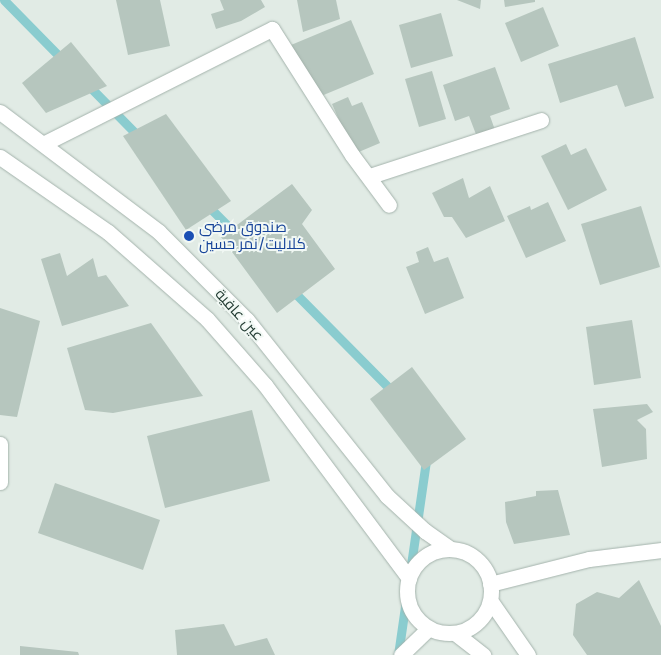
<!DOCTYPE html>
<html>
<head>
<meta charset="utf-8">
<style>
	body { margin:0 }
	#map { position:relative; width:661px; height:655px; overflow:hidden; background:#e1ebe5; font-family:"Fira Sans",Cairo,sans-serif }
	div>[style] { position:absolute }
	.stream>* { height:9px; margin:-4.5px; padding:0 4.5px; transform-origin:4.5px; border-radius:4.5px; background:#8acccf }
	.building>* { inset:0; background:#b6c6be }
	.roads { filter:drop-shadow(0 0 1px #a4b3ac) drop-shadow(0 0 1px #a4b3ac) }
	.minor>* { height:15px; margin:-7.5px; padding:0 7.5px; transform-origin:7.5px; border-radius:7.5px; background:#fff }
	.secondary>* { height:15px; margin:-7.5px; padding:0 7.5px; transform-origin:7.5px; border-radius:7.5px; background:#fff }
	.secondary>.ring { margin:-7.5px; padding:0; box-sizing:content-box; background:none; border:15px solid #fff; border-radius:50% }
	.dots>* { width:14px; height:14px; translate:-50% -50%; box-sizing:border-box; border:2px solid #f1f8f4; border-radius:50% }
	span { translate:-50% -50%; white-space:nowrap; text-align:center; line-height:1.15; -webkit-text-stroke:4px #f1f8f4; paint-order:stroke }
	.transit-label { font-size:15px; color:#164399 }
	.left { translate:0 -50%; text-align:left }
	.street-label { font-size:15px; color:#223b32 }
</style>
</head>
<body>
<div id="map">
	<div class="stream">
		<div style="left:4px;top:0;width:86px;rotate:45.5deg"></div>
		<div style="left:87px;top:84px;width:77px;rotate:45.5deg"></div>
		<div style="left:207px;top:205px;width:44px;rotate:45deg"></div>
		<div style="left:292px;top:290px;width:146px;rotate:45.3deg"></div>
		<div style="left:398px;top:655px;width:197px;rotate:-81.8deg"></div>
	</div>
	<div class="building">
		<div style="clip-path:polygon(116px 0,160px 0,170px 46px,128px 55px)"></div>
		<div style="clip-path:polygon(220px 0,261px 0,265px 7px,241px 21px,216px 29px,211px 14px,224px 10px)"></div>
		<div style="clip-path:polygon(297px 0,336px 0,340px 19px,303px 32px)"></div>
		<div style="clip-path:polygon(457px 0,481px 0,480px 9px)"></div>
		<div style="clip-path:polygon(504px 0,535px 0,535px 2px,505px 7px)"></div>
		<div style="clip-path:polygon(543px 7px,559px 46px,521px 62px,505px 23px)"></div>
		<div style="clip-path:polygon(441px 13px,453px 56px,411px 68px,399px 25px)"></div>
		<div style="clip-path:polygon(351px 20px,374px 74px,314px 99px,291px 45px)"></div>
		<div style="clip-path:polygon(635px 37px,654px 98px,625px 107px,617px 85px,560px 103px,548px 64px)"></div>
		<div style="clip-path:polygon(71px 42px,107px 86px,46px 113px,22px 83px)"></div>
		<div style="clip-path:polygon(495px 67px,510px 109px,490px 116px,495px 130px,477px 137px,469px 116px,455px 121px,443px 85px)"></div>
		<div style="clip-path:polygon(432px 71px,446px 119px,419px 127px,405px 79px)"></div>
		<div style="clip-path:polygon(348px 97px,352px 106px,362px 102px,380px 143px,354px 154px,332px 104px)"></div>
		<div style="clip-path:polygon(166px 114px,231px 201px,186px 230px,123px 136px)"></div>
		<div style="clip-path:polygon(566px 144px,571px 155px,586px 148px,607px 190px,568px 210px,541px 156px)"></div>
		<div style="clip-path:polygon(463px 178px,469px 198px,490px 186px,505px 221px,466px 238px,452px 217px,444px 217px,432px 193px)"></div>
		<div style="clip-path:polygon(292px 184px,312px 210px,302px 224px,335px 269px,277px 313px,221px 237px)"></div>
		<div style="clip-path:polygon(548px 202px,566px 241px,526px 258px,507px 216px,530px 206px,531px 210px)"></div>
		<div style="clip-path:polygon(641px 206px,660px 267px,600px 285px,581px 224px)"></div>
		<div style="clip-path:polygon(428px 247px,434px 262px,448px 257px,464px 298px,425px 314px,406px 267px,419px 262px,416px 252px)"></div>
		<div style="clip-path:polygon(60px 253px,67px 276px,93px 258px,98px 277px,106px 275px,129px 306px,62px 326px,41px 259px)"></div>
		<div style="clip-path:polygon(0 308px,40px 321px,17px 417px,0 415px)"></div>
		<div style="clip-path:polygon(632px 320px,641px 378px,594px 385px,586px 327px)"></div>
		<div style="clip-path:polygon(151px 323px,203px 396px,113px 413px,85px 410px,67px 348px)"></div>
		<div style="clip-path:polygon(412px 367px,466px 439px,424px 470px,370px 399px)"></div>
		<div style="clip-path:polygon(647px 404px,653px 412px,637px 420px,646px 429px,647px 459px,602px 467px,593px 409px)"></div>
		<div style="clip-path:polygon(252px 410px,270px 481px,165px 508px,147px 436px)"></div>
		<div style="clip-path:polygon(55px 483px,160px 520px,143px 570px,38px 533px)"></div>
		<div style="clip-path:polygon(558px 490px,570px 535px,514px 544px,506px 522px,505px 502px,536px 496px,536px 491px)"></div>
		<div style="clip-path:polygon(639px 580px,661px 626px,661px 655px,587px 655px,573px 635px,576px 604px,597px 592px,619px 598px)"></div>
		<div style="clip-path:polygon(224px 624px,235px 646px,267px 638px,275px 655px,177px 655px,175px 630px)"></div>
		<div style="clip-path:polygon(20px 646px,78px 652px,79px 655px,20px 655px)"></div>
	</div>
	<div class="roads">
		<div class="minor">
			<div style="left:45px;top:143px;width:254px;rotate:-26.7deg"></div>
			<div style="left:272px;top:29px;width:149px;rotate:57.6deg"></div>
			<div style="left:352px;top:155px;width:62px;rotate:53.5deg"></div>
			<div style="left:370px;top:176px;width:180px;rotate:-18.1deg"></div>
			<div style="left:0;top:444px;width:38px;rotate:90deg"></div>
			<div style="left:490px;top:584px;width:102px;rotate:-14.2deg"></div>
			<div style="left:589px;top:559px;width:73px;rotate:-7.1deg"></div>
			<div style="left:401px;top:655px;width:37px;rotate:-44deg"></div>
		</div>
		<div class="secondary">
			<div style="left:0;top:112px;width:199px;rotate:37deg"></div>
			<div style="left:159px;top:232px;width:124px;rotate:45deg"></div>
			<div style="left:247px;top:320px;width:225px;rotate:51.5deg"></div>
			<div style="left:387px;top:496px;width:52px;rotate:42.6deg"></div>
			<div style="left:425px;top:531px;width:29px;rotate:35deg"></div>
			<div style="left:0;top:157px;width:131px;rotate:34.8deg"></div>
			<div style="left:108px;top:232px;width:132px;rotate:41.3deg"></div>
			<div style="left:207px;top:319px;width:88px;rotate:48.7deg"></div>
			<div style="left:265px;top:385px;width:241px;rotate:53.3deg"></div>
			<div class="ring" style="left:407px;top:549px;width:69px;height:69px"></div>
			<div style="left:492px;top:603px;width:63px;rotate:55.3deg"></div>
			<div style="left:455px;top:633px;width:36px;rotate:38deg"></div>
		</div>
	</div>
	<div class="dots">
		<div style="left:189px;top:236px;background:#1a4fb4"></div>
	</div>
	<div class="transit-label">
		<span class="left" style="left:199px;top:236px">صندوق مرضى<br>كلاليت/نمر حسين</span>
	</div>
	<div class="street-label">
		<span style="left:239px;top:315px;rotate:48deg">عين عافية</span>
	</div>
</div>
</body>
</html>
